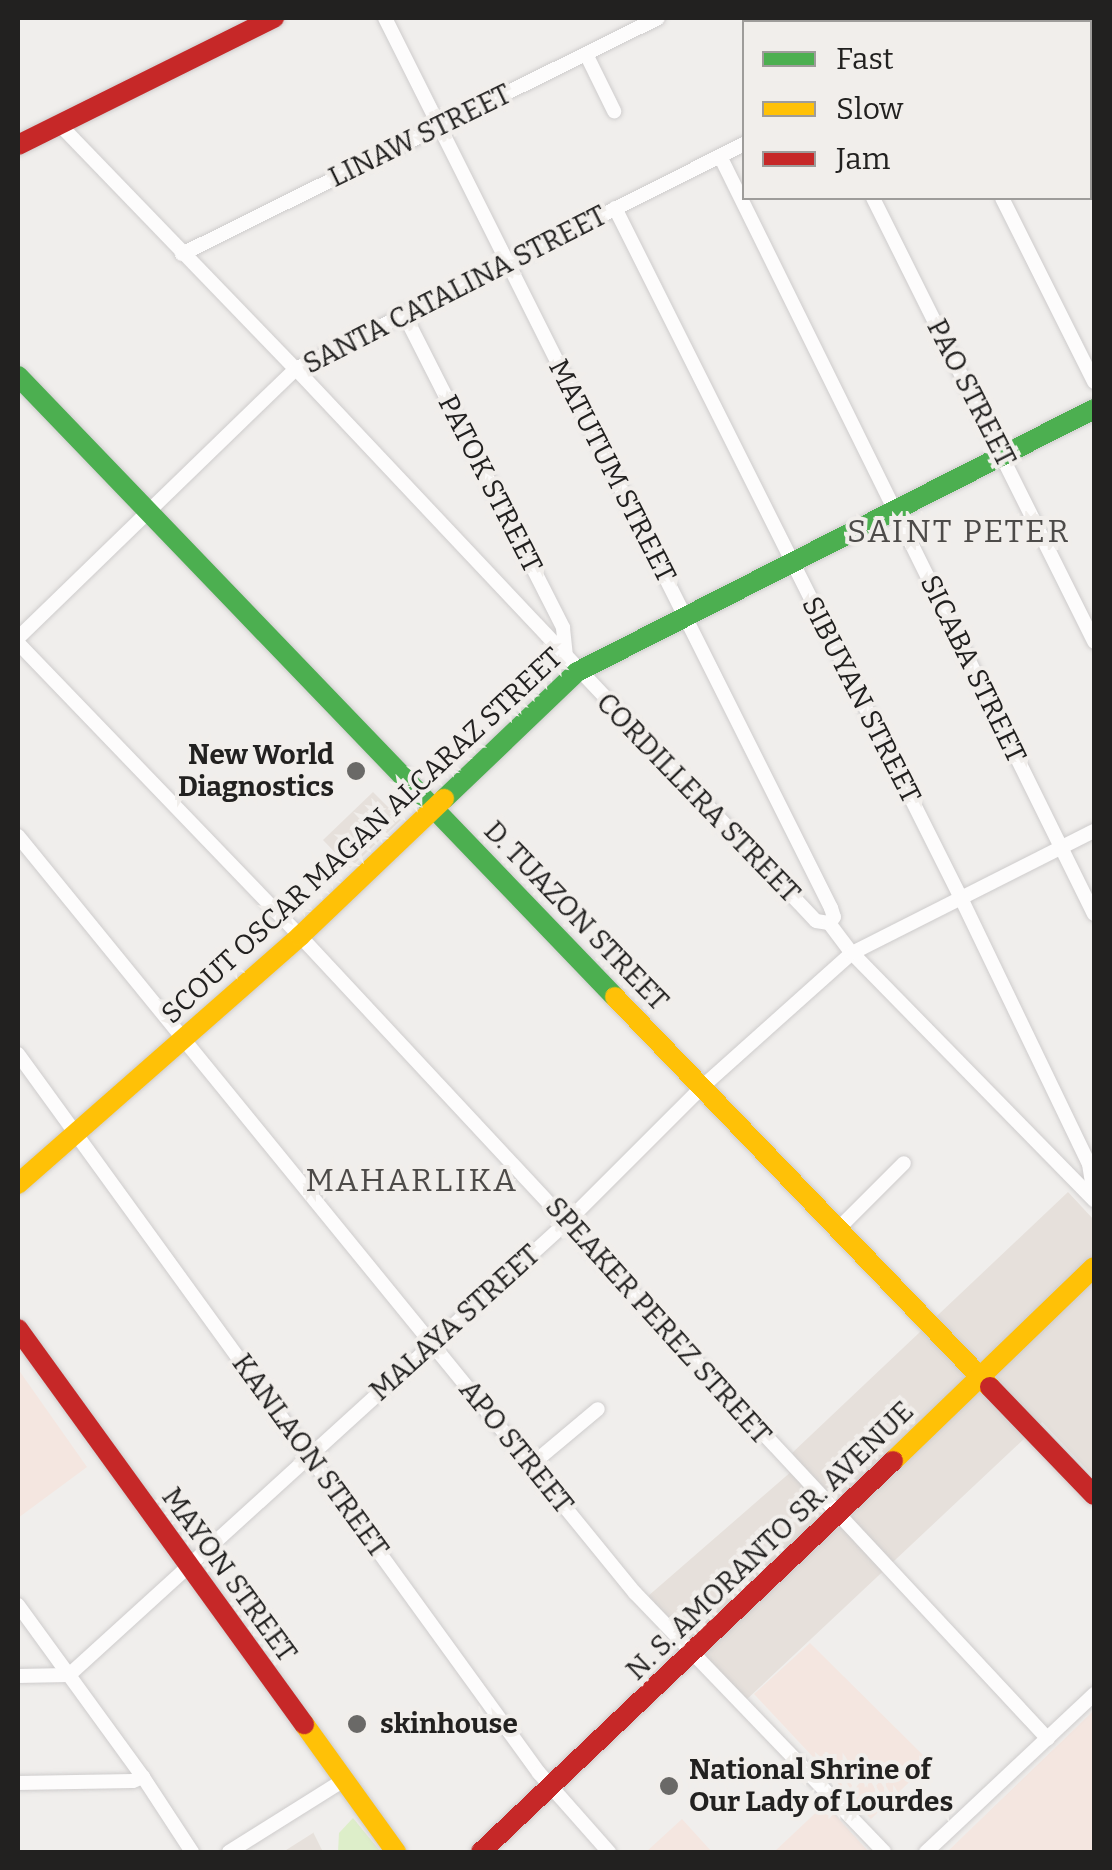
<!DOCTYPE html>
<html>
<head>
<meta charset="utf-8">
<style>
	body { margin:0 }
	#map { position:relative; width:1112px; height:1870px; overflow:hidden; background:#f0eeec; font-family:Bitter,serif }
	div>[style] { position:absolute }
	.built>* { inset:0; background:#e6e0db }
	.education>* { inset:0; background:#f4e6e0 }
	.green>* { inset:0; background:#ddeec9 }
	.roads { filter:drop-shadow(0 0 2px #cecccc) drop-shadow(0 0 2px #cecccc) }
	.street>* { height:14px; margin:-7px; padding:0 7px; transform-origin:7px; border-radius:7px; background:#fdfcfc }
	.fast>* { height:20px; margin:-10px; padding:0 10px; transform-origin:10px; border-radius:10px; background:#4caf50 }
	.slow>* { height:20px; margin:-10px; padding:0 10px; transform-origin:10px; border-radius:10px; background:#ffc107 }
	.jam>* { height:20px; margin:-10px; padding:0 10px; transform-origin:10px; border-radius:10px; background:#c62828 }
	.dots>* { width:28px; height:28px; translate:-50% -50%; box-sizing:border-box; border:5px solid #f1eeeb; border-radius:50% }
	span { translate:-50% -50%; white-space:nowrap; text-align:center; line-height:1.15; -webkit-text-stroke:8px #f1eeeb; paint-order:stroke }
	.street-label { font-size:28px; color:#222120 }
	.poi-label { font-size:28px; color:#222120; font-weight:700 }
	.right { translate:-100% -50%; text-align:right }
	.left { translate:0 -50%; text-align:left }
	.quarter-label { font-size:32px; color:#4d4b49; letter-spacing:2.5px }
	.frame { position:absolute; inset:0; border:20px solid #222120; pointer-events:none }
	.legend { position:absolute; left:742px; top:20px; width:350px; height:180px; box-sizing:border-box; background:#f1eeeb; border:2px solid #9e9c9a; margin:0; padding:12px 18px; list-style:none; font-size:30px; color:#222120 }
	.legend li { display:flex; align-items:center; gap:20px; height:50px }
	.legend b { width:50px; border:2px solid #9e9c9a }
</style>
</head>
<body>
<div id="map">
	<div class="built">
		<div style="clip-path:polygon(373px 792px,401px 820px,350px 868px,323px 840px)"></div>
		<div style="clip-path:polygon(1068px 1192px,1094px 1220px,1094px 1477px,1042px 1422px,745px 1701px,647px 1597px,800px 1464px,792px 1453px)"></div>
		<div style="clip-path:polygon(313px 1832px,323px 1852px,283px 1852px,313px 1833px)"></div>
	</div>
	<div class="education">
		<div style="clip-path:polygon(18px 1369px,87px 1467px,18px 1518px)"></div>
		<div style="clip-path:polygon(810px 1643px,930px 1762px,871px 1819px,754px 1694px)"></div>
		<div style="clip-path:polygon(1094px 1710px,1094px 1852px,947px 1852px,1088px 1716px)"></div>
		<div style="clip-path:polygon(825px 1804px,869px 1852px,774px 1852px)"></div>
		<div style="clip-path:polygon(682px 1819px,712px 1852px,646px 1852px)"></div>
	</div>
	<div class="green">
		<div style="clip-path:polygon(353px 1818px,381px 1852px,338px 1852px,339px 1833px)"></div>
	</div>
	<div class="roads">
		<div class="street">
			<div style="left:385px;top:18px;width:995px;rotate:63.38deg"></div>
			<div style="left:831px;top:908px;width:9px;rotate:72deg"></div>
			<div style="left:834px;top:917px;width:8px;rotate:130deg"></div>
			<div style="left:988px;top:22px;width:11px;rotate:-22deg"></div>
			<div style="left:586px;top:54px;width:64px;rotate:63.8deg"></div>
			<div style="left:59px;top:124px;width:341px;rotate:46deg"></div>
			<div style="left:296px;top:369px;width:758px;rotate:46.71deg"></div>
			<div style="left:816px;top:921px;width:13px;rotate:9deg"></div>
			<div style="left:829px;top:923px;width:38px;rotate:53deg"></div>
			<div style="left:852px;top:953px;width:346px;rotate:45.6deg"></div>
			<div style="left:720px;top:156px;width:845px;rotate:63.74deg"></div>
			<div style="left:873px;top:198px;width:496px;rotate:63.5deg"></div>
			<div style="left:1002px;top:198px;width:206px;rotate:63.4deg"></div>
			<div style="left:615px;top:208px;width:770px;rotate:63.37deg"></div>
			<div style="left:960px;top:896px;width:297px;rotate:64.3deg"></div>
			<div style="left:1089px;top:1164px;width:32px;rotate:81deg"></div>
			<div style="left:182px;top:254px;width:531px;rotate:-26.37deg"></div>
			<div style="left:403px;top:312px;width:354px;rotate:63.1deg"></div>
			<div style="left:563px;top:628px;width:31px;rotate:84deg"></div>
			<div style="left:18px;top:638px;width:387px;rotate:-44.1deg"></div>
			<div style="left:296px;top:369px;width:501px;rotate:-26.67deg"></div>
			<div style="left:18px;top:643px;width:407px;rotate:46.1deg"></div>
			<div style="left:300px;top:936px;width:1097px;rotate:47.03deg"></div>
			<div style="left:18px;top:836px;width:977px;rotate:50.82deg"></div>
			<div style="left:635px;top:1593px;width:359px;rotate:46.1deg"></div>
			<div style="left:18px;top:1054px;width:888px;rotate:54.07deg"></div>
			<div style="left:539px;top:1773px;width:106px;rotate:48.5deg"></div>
			<div style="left:838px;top:1229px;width:93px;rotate:-45deg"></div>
			<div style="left:531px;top:1465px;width:87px;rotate:-39.9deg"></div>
			<div style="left:18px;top:1605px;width:213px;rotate:54deg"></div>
			<div style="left:143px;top:1777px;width:90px;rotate:56.8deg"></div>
			<div style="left:18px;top:1676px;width:51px;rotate:-1.1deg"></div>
			<div style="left:69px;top:1675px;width:673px;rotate:-42.29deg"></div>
			<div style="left:567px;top:1222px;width:191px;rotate:-45deg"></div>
			<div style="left:702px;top:1087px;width:201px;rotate:-41.8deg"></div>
			<div style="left:852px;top:953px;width:271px;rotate:-26.8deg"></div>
			<div style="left:18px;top:1783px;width:115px;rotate:-1deg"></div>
			<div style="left:133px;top:1781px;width:11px;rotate:-22deg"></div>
			<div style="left:229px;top:1852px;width:136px;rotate:-32.1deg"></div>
			<div style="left:926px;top:1852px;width:231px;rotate:-43.2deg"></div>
		</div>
		<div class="fast">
			<div style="left:1054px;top:18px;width:5px;rotate:53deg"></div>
			<div style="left:1090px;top:89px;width:11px;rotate:68deg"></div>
			<div style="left:18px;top:376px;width:861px;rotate:46.13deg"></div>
			<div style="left:444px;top:799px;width:184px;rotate:-43.7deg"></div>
			<div style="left:577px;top:672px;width:580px;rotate:-26.96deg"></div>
		</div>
		<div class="slow">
			<div style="left:615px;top:997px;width:541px;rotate:46.12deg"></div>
			<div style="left:18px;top:1184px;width:376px;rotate:-41.3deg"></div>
			<div style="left:300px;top:936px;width:199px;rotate:-43.6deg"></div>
			<div style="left:893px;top:1461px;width:279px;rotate:-44deg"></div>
			<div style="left:304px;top:1724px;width:158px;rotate:54.3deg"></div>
		</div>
		<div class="jam">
			<div style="left:18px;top:145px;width:286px;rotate:-26.4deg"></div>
			<div style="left:18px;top:1329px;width:488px;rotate:54.1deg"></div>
			<div style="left:990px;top:1387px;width:150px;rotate:46.1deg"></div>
			<div style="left:481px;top:1852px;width:568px;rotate:-43.5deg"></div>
		</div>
	</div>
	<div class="dots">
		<div style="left:356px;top:771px;background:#6a6967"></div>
		<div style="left:357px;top:1724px;background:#6a6967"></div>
		<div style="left:669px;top:1786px;background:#6a6967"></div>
	</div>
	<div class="street-label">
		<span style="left:420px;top:136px;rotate:-26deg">LINAW STREET</span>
		<span style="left:455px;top:290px;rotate:-27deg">SANTA CATALINA STREET</span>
		<span style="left:971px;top:393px;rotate:63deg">PAO STREET</span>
		<span style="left:612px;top:471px;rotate:63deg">MATUTUM STREET</span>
		<span style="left:490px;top:484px;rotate:63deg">PATOK STREET</span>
		<span style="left:973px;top:669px;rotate:64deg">SICABA STREET</span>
		<span style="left:861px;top:700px;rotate:63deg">SIBUYAN STREET</span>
		<span style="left:698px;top:798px;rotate:46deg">CORDILLERA STREET</span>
		<span style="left:362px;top:836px;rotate:-43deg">SCOUT OSCAR MAGAN ALCARAZ STREET</span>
		<span style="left:576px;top:916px;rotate:46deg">D. TUAZON STREET</span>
		<span style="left:658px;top:1321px;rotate:48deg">SPEAKER PEREZ STREET</span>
		<span style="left:455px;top:1323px;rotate:-42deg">MALAYA STREET</span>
		<span style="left:516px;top:1447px;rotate:51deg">APO STREET</span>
		<span style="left:310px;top:1456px;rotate:54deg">KANLAON STREET</span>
		<span style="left:770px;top:1541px;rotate:-44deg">N. S. AMORANTO SR. AVENUE</span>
		<span style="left:229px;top:1575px;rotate:54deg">MAYON STREET</span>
	</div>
	<div class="poi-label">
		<span class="right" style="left:334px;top:771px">New World<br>Diagnostics</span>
		<span class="left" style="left:380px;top:1724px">skinhouse</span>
		<span class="left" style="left:689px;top:1786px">National Shrine of<br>Our Lady of Lourdes</span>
	</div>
	<div class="quarter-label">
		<span style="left:959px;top:531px">SAINT PETER</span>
		<span style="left:412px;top:1180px">MAHARLIKA</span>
	</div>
	<div class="frame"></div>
	<ul class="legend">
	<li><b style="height:12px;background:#4caf50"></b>Fast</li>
	<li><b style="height:12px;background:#ffc107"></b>Slow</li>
	<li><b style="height:12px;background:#c62828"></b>Jam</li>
	</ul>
</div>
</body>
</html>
